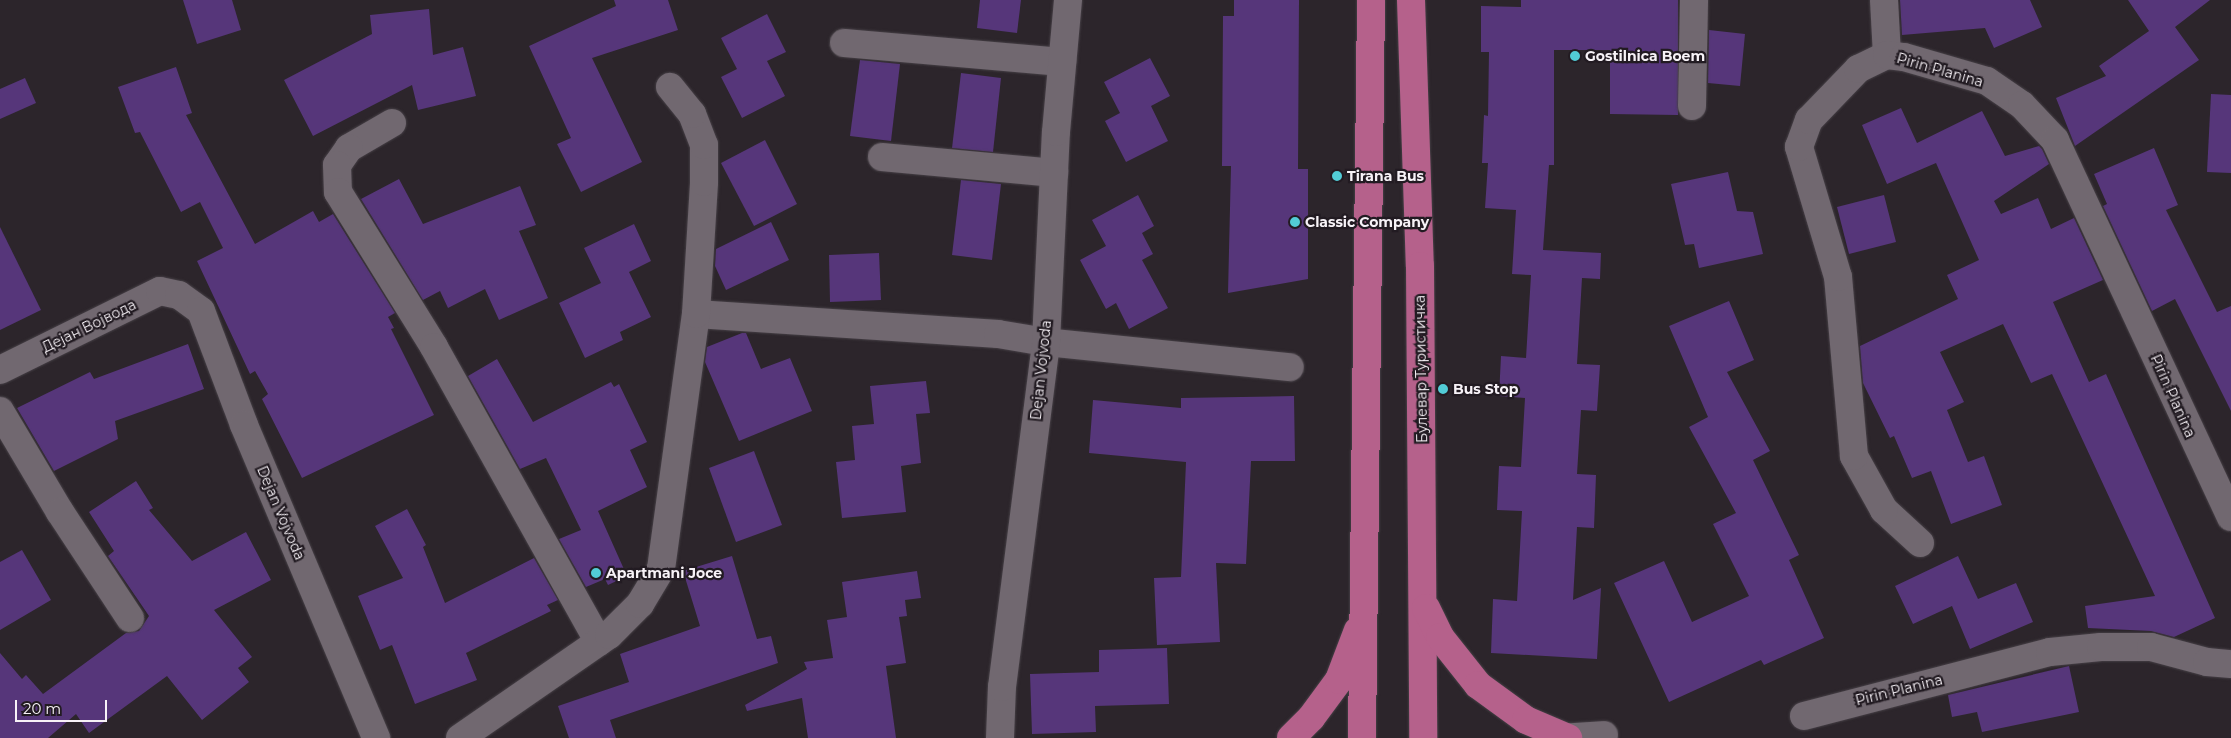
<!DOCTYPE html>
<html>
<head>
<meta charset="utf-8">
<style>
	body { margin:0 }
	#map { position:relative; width:2231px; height:738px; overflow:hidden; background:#2c252b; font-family:Montserrat,sans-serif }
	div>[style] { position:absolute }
	.building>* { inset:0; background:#56367a }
	.roads { filter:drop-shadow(0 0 1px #464046) drop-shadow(0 0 1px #464046) }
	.minor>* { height:28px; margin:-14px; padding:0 14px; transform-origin:14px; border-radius:14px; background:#716870 }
	.major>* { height:28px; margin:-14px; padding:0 14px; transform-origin:14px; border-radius:14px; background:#b5618b }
	.dots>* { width:14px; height:14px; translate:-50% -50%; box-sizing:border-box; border:2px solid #221b22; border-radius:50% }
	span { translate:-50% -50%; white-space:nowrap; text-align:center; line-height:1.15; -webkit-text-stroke:4.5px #221b22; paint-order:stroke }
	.poi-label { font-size:14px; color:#f7f2f7; font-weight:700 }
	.left { translate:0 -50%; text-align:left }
	.street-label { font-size:14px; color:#f7f2f7 }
	.scale { position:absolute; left:15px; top:700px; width:92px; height:22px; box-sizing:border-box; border:2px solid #f7f2f7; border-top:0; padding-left:6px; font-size:15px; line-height:18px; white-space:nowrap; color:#f7f2f7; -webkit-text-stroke:4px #221b22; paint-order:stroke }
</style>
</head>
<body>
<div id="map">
	<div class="building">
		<div style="clip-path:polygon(183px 0,232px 0,241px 30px,197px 44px)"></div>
		<div style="clip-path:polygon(614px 0,668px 0,678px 30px,592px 58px,642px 162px,581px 192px,557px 144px,571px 138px,529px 46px,616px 6px)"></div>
		<div style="clip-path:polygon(980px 0,1021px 0,1017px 33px,977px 28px)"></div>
		<div style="clip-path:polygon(1234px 0,1299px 0,1298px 169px,1308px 169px,1308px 279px,1228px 293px,1231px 166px,1222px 166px,1223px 16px,1234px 16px)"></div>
		<div style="clip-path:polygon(1521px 0,1678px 0,1678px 115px,1610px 114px,1610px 50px,1554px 50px,1554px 165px,1549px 165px,1543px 250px,1601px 253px,1600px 279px,1582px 278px,1577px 364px,1600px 365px,1597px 411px,1581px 410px,1577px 474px,1596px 475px,1594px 528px,1577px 527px,1573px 600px,1601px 588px,1597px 659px,1491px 653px,1493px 599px,1517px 601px,1522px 511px,1497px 510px,1499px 466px,1521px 467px,1525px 398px,1499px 396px,1501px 356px,1526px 358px,1531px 275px,1512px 274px,1516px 210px,1485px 208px,1488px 163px,1482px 163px,1484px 115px,1488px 116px,1489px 52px,1481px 52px,1481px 6px,1521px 7px)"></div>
		<div style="clip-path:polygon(1900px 0,2030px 0,2042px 27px,1994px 48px,1985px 28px,1902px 35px)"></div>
		<div style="clip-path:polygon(2128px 0,2210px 0,2175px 27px,2199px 60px,2075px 146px,2056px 98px,2106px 76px,2099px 66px,2149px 31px)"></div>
		<div style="clip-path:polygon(429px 9px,433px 55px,463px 47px,476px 96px,418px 110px,412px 85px,313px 136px,284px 80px,372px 34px,370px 15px)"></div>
		<div style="clip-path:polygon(767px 14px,786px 52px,767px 61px,785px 96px,742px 118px,721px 77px,737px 69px,721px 38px)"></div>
		<div style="clip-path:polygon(1709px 30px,1745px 34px,1740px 86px,1708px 83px)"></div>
		<div style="clip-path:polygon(1150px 58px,1170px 96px,1151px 106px,1168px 141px,1126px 162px,1105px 121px,1120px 113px,1104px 82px)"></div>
		<div style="clip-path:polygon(860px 60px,900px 64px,891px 141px,850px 136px)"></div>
		<div style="clip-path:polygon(176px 67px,192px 113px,186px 115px,255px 244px,313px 211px,319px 222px,333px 214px,395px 313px,388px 317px,394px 328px,391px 329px,434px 415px,302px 478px,262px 399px,268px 394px,255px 371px,250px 374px,197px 261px,223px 248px,200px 202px,181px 212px,140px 132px,135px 133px,118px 87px)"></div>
		<div style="clip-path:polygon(961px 73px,1001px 78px,993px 152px,952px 148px)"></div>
		<div style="clip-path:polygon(25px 78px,36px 103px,0 119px,0 89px)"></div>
		<div style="clip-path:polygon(2211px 94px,2231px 95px,2231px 173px,2207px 172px)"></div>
		<div style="clip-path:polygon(1901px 108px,1917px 143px,1982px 111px,2005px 156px,2039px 146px,2042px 149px,2049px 164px,1994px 201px,2001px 214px,2038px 198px,2051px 229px,2074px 218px,2103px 280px,2053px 302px,2089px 382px,2106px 374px,2215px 618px,2174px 637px,2151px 631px,2088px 628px,2085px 606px,2155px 596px,2052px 374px,2031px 383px,2003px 324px,1940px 352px,1964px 402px,1947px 410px,1968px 462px,1984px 456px,2002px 505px,1951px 524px,1931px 471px,1912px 478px,1894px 436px,1890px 438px,1863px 383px,1860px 346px,1958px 299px,1947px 275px,1979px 260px,1936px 163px,1887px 184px,1862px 125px)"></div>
		<div style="clip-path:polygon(765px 140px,797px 204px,754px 226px,721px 163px)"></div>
		<div style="clip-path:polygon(2154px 148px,2178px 205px,2166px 210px,2217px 312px,2231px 306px,2231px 411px,2175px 299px,2152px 311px,2103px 206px,2107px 204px,2094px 174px)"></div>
		<div style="clip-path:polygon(1728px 172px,1737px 211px,1753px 212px,1763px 254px,1699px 268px,1694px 244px,1685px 245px,1671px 184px)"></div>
		<div style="clip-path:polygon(399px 179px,423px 224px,520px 186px,536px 225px,519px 231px,548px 298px,499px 320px,485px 289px,448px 308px,440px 291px,423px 300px,361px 199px)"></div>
		<div style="clip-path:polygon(961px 180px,1001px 184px,992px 260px,952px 255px)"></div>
		<div style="clip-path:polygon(1138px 195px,1154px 226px,1142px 233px,1153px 254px,1142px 260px,1168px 308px,1129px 329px,1116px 303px,1106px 309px,1080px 260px,1106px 246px,1092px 220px)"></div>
		<div style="clip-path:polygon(1884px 195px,1896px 242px,1849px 254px,1837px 207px)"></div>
		<div style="clip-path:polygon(771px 222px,789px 260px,726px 290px,715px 266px,716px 249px)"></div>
		<div style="clip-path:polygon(634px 224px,651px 261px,629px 272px,651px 317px,620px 332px,623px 340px,585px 358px,559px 303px,601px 283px,584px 248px)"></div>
		<div style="clip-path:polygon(0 227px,41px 310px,0 330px)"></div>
		<div style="clip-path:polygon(879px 253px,881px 300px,830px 302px,829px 255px)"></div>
		<div style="clip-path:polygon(1729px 301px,1754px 360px,1727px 372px,1770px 451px,1753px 460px,1799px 555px,1789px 560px,1824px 638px,1764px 665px,1761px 660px,1669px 702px,1614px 583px,1664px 561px,1692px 622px,1749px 596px,1713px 524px,1736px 513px,1689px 427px,1708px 417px,1669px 326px)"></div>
		<div style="clip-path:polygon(742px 333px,746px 333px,761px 369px,790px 358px,812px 411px,739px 441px,705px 362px,707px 347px)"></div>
		<div style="clip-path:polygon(188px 344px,204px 389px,115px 421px,118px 439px,54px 471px,17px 408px,90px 372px,94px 379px)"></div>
		<div style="clip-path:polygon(497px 359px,533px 422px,611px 382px,614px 387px,619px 384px,647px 442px,630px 450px,647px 487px,598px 511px,627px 576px,608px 585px,605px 579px,586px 587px,559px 539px,581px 530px,546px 458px,520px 469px,468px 376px)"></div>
		<div style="clip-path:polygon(926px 381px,930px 413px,916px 414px,921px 463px,901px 466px,906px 512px,842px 518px,836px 462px,855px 460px,852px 426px,874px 424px,870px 386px)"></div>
		<div style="clip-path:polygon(1294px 396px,1295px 461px,1251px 461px,1246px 564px,1216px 563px,1220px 642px,1157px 645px,1154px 578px,1181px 577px,1186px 462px,1089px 453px,1093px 400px,1181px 408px,1181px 398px)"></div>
		<div style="clip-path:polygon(754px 451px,782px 525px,736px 542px,709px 468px)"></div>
		<div style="clip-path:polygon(136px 481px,153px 508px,149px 510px,192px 561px,246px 532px,271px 580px,214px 610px,252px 657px,238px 668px,249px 682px,202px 720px,167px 676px,89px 733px,76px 714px,48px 738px,0 738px,0 653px,22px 679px,26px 675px,43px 694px,126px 633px,139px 631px,149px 616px,108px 556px,114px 551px,89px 512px)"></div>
		<div style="clip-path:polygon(407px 509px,426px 545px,423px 547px,445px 603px,534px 558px,558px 600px,547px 605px,551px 611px,466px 653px,477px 680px,415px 704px,392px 645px,380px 650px,358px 596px,403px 578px,375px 526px)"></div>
		<div style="clip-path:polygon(22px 550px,51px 600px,0 630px,0 562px)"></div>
		<div style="clip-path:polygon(732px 556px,757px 639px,771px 636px,778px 663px,610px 720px,616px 738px,569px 738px,558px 706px,629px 682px,620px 654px,700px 626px,683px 571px)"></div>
		<div style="clip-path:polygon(1958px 556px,1978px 599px,2016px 583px,2033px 622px,1970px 649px,1952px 606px,1913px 624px,1895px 586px)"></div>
		<div style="clip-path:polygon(917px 571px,921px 598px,905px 600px,907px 616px,899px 617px,906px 663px,886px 666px,896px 738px,808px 738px,802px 698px,747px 711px,745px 705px,807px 669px,804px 662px,833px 658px,827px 620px,847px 617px,842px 582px)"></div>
		<div style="clip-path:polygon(1167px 648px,1169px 704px,1095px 706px,1096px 732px,1032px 734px,1030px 674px,1099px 672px,1099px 650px)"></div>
		<div style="clip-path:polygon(2069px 666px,2079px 712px,1982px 732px,1977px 712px,1952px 717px,1948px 695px)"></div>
	</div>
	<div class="roads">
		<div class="minor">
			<div style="left:1884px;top:0;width:55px;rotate:86.9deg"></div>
			<div style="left:844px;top:43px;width:219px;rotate:5deg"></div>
			<div style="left:1692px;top:106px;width:106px;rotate:-88.9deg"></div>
			<div style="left:392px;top:123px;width:50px;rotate:149.8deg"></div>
			<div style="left:349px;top:148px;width:21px;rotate:125deg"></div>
			<div style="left:337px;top:165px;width:27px;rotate:88deg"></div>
			<div style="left:338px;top:192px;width:182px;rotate:58.2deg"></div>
			<div style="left:434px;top:347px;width:338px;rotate:60.8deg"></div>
			<div style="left:882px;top:157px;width:173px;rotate:5.3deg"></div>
			<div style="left:696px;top:314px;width:303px;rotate:3.8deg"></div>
			<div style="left:998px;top:334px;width:49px;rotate:9.5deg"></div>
			<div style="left:1046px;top:342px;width:245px;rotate:5.9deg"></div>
			<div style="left:0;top:370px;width:178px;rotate:-26.3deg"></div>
			<div style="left:160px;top:291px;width:19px;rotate:12deg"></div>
			<div style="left:179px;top:295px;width:27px;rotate:36deg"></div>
			<div style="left:201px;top:311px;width:122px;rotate:69.3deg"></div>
			<div style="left:244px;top:425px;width:340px;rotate:67.1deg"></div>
			<div style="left:0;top:411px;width:117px;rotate:59.3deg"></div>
			<div style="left:60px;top:512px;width:127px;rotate:56.6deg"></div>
			<div style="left:1920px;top:543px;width:49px;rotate:-137.5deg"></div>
			<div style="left:1884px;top:510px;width:62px;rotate:-119.1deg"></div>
			<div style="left:1854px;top:456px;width:180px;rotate:-95.1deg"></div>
			<div style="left:1838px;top:277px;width:136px;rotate:-106.7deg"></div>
			<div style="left:1799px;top:147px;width:29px;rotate:-70deg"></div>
			<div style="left:1809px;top:120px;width:71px;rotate:-46.1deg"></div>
			<div style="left:1858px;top:69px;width:32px;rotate:-26deg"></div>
			<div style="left:1887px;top:55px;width:17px;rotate:7deg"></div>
			<div style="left:1904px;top:57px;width:86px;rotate:16.1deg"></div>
			<div style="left:1987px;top:81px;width:42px;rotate:34.4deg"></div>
			<div style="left:2022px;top:105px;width:48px;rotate:46.7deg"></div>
			<div style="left:2055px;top:140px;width:416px;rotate:65deg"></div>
			<div style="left:1804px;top:716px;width:254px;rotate:-14.6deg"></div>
			<div style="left:2050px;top:652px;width:51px;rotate:-5.6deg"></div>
			<div style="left:2101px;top:647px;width:50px"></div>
			<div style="left:2151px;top:647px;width:58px;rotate:15deg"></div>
			<div style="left:2207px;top:662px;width:24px;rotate:5deg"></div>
			<div style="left:460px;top:738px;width:181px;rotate:-34.7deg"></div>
			<div style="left:609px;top:635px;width:44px;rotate:-45deg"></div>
			<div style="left:640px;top:604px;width:41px;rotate:-59deg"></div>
			<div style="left:661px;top:569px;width:257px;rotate:-82.2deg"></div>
			<div style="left:696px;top:314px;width:132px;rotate:-86.5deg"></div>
			<div style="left:704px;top:182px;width:37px;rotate:-90deg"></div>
			<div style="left:704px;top:145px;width:33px;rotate:-111deg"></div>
			<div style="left:692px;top:114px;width:35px;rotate:-129deg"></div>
			<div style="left:1000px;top:738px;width:51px;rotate:-87.8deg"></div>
			<div style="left:1002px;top:687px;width:348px;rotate:-82.7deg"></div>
			<div style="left:1046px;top:342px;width:210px;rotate:-87.3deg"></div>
			<div style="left:1056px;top:132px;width:133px;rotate:-84.8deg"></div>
			<div style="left:1558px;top:738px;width:46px;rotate:-3.7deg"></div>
		</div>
		<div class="major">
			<div style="left:1411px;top:0;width:266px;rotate:88.1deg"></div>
			<div style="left:1420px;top:266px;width:472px;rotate:89.6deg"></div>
			<div style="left:1426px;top:608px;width:32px;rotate:64deg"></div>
			<div style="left:1440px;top:637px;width:61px;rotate:51.6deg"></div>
			<div style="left:1478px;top:685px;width:59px;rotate:36.1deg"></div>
			<div style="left:1526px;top:720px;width:46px;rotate:23.2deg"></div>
			<div style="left:1291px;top:738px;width:28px;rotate:-45deg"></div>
			<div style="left:1311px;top:718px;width:47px;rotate:-53.6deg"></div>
			<div style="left:1339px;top:680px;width:53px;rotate:-69.2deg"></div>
			<div style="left:1362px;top:738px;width:738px;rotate:-89.3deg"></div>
		</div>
	</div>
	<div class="dots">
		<div style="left:1575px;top:56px;background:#52ccd6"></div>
		<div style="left:1337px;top:176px;background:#52ccd6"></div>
		<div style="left:1295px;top:222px;background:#52ccd6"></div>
		<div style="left:1443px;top:389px;background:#52ccd6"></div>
		<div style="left:596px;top:573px;background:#52ccd6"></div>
	</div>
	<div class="poi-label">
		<span class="left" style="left:1585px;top:56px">Gostilnica Boem</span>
		<span class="left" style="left:1347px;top:176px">Tirana Bus</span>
		<span class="left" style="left:1305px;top:222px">Classic Company</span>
		<span class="left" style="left:1453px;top:389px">Bus Stop</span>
		<span class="left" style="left:606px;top:573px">Apartmani Joce</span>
	</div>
	<div class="street-label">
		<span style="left:1940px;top:70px;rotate:16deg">Pirin Planina</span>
		<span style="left:89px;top:326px;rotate:-26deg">Дејан Војвода</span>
		<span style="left:1421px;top:369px;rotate:-91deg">Булевар Туристичка</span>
		<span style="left:1041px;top:370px;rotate:-84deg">Dejan Vojvoda</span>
		<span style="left:2173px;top:396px;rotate:66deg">Pirin Planina</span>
		<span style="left:281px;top:513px;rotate:67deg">Dejan Vojvoda</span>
		<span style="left:1899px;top:690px;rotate:-14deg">Pirin Planina</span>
	</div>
	<div class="scale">20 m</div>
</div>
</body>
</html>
